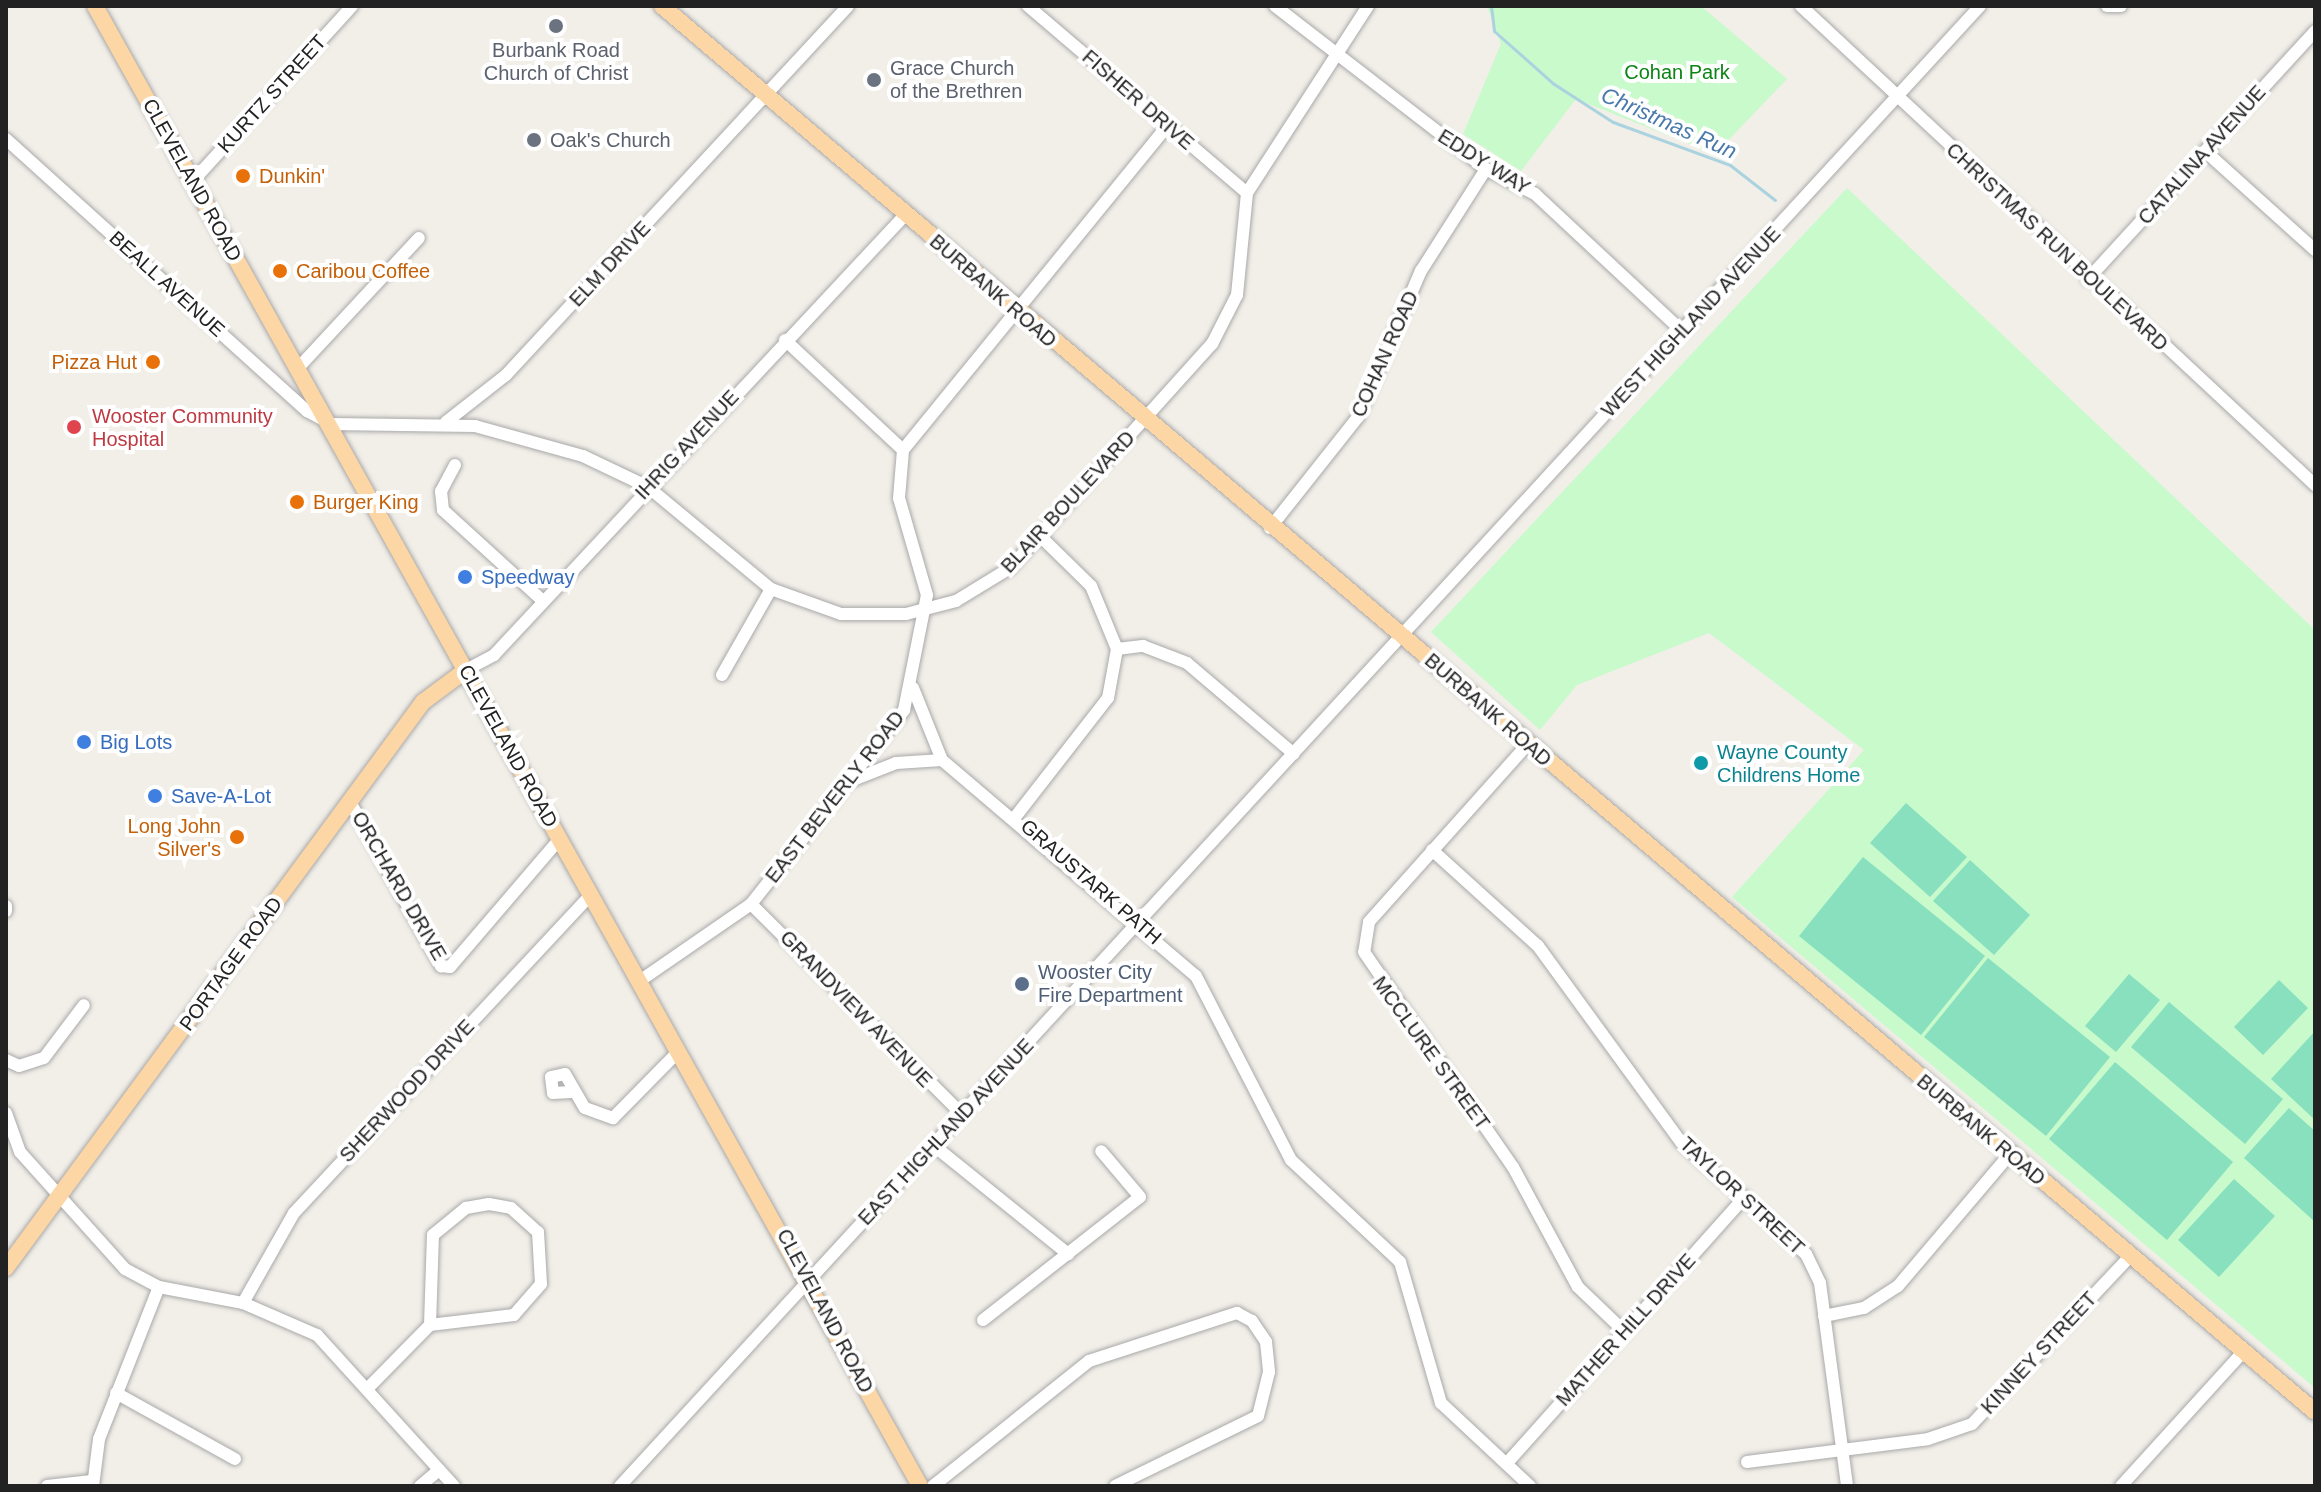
<!DOCTYPE html>
<html>
<head>
<meta charset="utf-8">
<style>
	body { margin:0 }
	#map { position:relative; width:2321px; height:1492px; overflow:hidden; background:#f2efe9; font-family:Helvetica,sans-serif }
	div>[style] { position:absolute }
	.park>* { inset:0; background:#c8facc }
	.pitch>* { inset:0; background:#88e0be }
	.stream>* { height:3px; margin:-1.5px; padding:0 1.5px; transform-origin:1.5px; border-radius:1.5px; background:#aad3df }
	.roads { filter:drop-shadow(0 0 2px #a9a9a9) drop-shadow(0 0 2px #a9a9a9) }
	.minor>* { height:12px; margin:-6px; padding:0 6px; transform-origin:6px; border-radius:6px; background:#fff }
	.major>* { height:16px; margin:-8px; padding:0 8px; transform-origin:8px; border-radius:8px; background:#fcd6a4 }
	.dots>* { width:22px; height:22px; translate:-50% -50%; box-sizing:border-box; border:4px solid #fff; border-radius:50% }
	span { translate:-50% -50%; white-space:nowrap; text-align:center; line-height:1.15; -webkit-text-stroke:8px #fff; paint-order:stroke }
	.worship-label { font-size:20px; color:#5b616d }
	.left { translate:0 -50%; text-align:left }
	.park-label { font-size:20px; color:#0c8416 }
	.street-label { font-size:20px; color:#222 }
	.food-label { font-size:20px; color:#c56008 }
	.right { translate:-100% -50%; text-align:right }
	.health-label { font-size:20px; color:#be3a42 }
	.shop-label { font-size:20px; color:#366cbe }
	.culture-label { font-size:20px; color:#0d838f }
	.service-label { font-size:20px; color:#4e5e75 }
	.water-label { font-size:22px; color:#4a7aab; font-style:italic }
	.frame { position:absolute; inset:0; border:8px solid #222; pointer-events:none }
</style>
</head>
<body>
<div id="map">
	<div class="park">
		<div style="clip-path:polygon(1487px 6px,1701px 6px,1787px 79px,1715px 154px,1576px 99px,1521px 171px,1463px 134px,1501px 44px)"></div>
		<div style="clip-path:polygon(1847px 188px,2315px 630px,2315px 1388px,1732px 897px,1864px 750px,1709px 633px,1577px 685px,1540px 730px,1431px 632px)"></div>
	</div>
	<div class="pitch">
		<div style="clip-path:polygon(1906px 803px,1967px 857px,1930px 897px,1870px 843px)"></div>
		<div style="clip-path:polygon(1863px 857px,1985px 956px,1921px 1035px,1799px 936px)"></div>
		<div style="clip-path:polygon(1970px 860px,2030px 915px,1994px 955px,1933px 901px)"></div>
		<div style="clip-path:polygon(1988px 958px,2110px 1057px,2046px 1136px,1924px 1037px)"></div>
		<div style="clip-path:polygon(2129px 974px,2160px 1000px,2116px 1052px,2085px 1026px)"></div>
		<div style="clip-path:polygon(2279px 980px,2308px 1008px,2263px 1055px,2234px 1027px)"></div>
		<div style="clip-path:polygon(2169px 1002px,2283px 1099px,2245px 1144px,2131px 1047px)"></div>
		<div style="clip-path:polygon(2315px 1031px,2315px 1120px,2271px 1079px)"></div>
		<div style="clip-path:polygon(2115px 1062px,2233px 1162px,2167px 1240px,2049px 1139px)"></div>
		<div style="clip-path:polygon(2289px 1108px,2315px 1131px,2315px 1222px,2244px 1158px)"></div>
		<div style="clip-path:polygon(2234px 1179px,2275px 1216px,2219px 1277px,2178px 1240px)"></div>
	</div>
	<div class="stream">
		<div style="left:1491px;top:6px;width:25px;rotate:83deg"></div>
		<div style="left:1494px;top:31px;width:80px;rotate:41.5deg"></div>
		<div style="left:1554px;top:84px;width:70px;rotate:32.8deg"></div>
		<div style="left:1613px;top:122px;width:125px;rotate:20.2deg"></div>
		<div style="left:1730px;top:165px;width:57px;rotate:37.9deg"></div>
	</div>
	<div class="roads">
		<div class="minor">
			<div style="left:1028px;top:6px;width:288px;rotate:40.5deg"></div>
			<div style="left:1275px;top:6px;width:267px;rotate:37.7deg"></div>
			<div style="left:1486px;top:169px;width:55px;rotate:27deg"></div>
			<div style="left:1535px;top:194px;width:201px;rotate:43deg"></div>
			<div style="left:1801px;top:6px;width:703px;rotate:42.98deg"></div>
			<div style="left:2107px;top:6px;width:14px"></div>
			<div style="left:6px;top:139px;width:406px;rotate:42.1deg"></div>
			<div style="left:307px;top:411px;width:27px;rotate:28deg"></div>
			<div style="left:331px;top:424px;width:144px;rotate:0.8deg"></div>
			<div style="left:475px;top:426px;width:112px;rotate:15.5deg"></div>
			<div style="left:583px;top:456px;width:72px;rotate:25.5deg"></div>
			<div style="left:648px;top:487px;width:160px;rotate:39.7deg"></div>
			<div style="left:771px;top:589px;width:74px;rotate:19.7deg"></div>
			<div style="left:841px;top:614px;width:65px"></div>
			<div style="left:906px;top:614px;width:52px;rotate:-14.6deg"></div>
			<div style="left:956px;top:601px;width:63px;rotate:-31.4deg"></div>
			<div style="left:1010px;top:568px;width:302px;rotate:-48deg"></div>
			<div style="left:1212px;top:344px;width:55px;rotate:-63deg"></div>
			<div style="left:1237px;top:295px;width:102px;rotate:-84.4deg"></div>
			<div style="left:1247px;top:193px;width:223px;rotate:-57.1deg"></div>
			<div style="left:2205px;top:151px;width:148px;rotate:42deg"></div>
			<div style="left:192px;top:182px;width:238px;rotate:-47.7deg"></div>
			<div style="left:2088px;top:279px;width:336px;rotate:-47.5deg"></div>
			<div style="left:785px;top:340px;width:161px;rotate:43deg"></div>
			<div style="left:299px;top:367px;width:176px;rotate:-47.1deg"></div>
			<div style="left:446px;top:422px;width:76px;rotate:-38.1deg"></div>
			<div style="left:506px;top:375px;width:503px;rotate:-47.17deg"></div>
			<div style="left:455px;top:465px;width:30px;rotate:118deg"></div>
			<div style="left:441px;top:491px;width:19px;rotate:84deg"></div>
			<div style="left:443px;top:510px;width:135px;rotate:42.3deg"></div>
			<div style="left:1270px;top:528px;width:142px;rotate:-51.6deg"></div>
			<div style="left:1358px;top:417px;width:159px;rotate:-66.7deg"></div>
			<div style="left:1421px;top:271px;width:121px;rotate:-57.5deg"></div>
			<div style="left:1117px;top:649px;width:26px;rotate:-7deg"></div>
			<div style="left:1143px;top:646px;width:47px;rotate:21.1deg"></div>
			<div style="left:1187px;top:663px;width:140px;rotate:40.4deg"></div>
			<div style="left:466px;top:670px;width:32px;rotate:-28deg"></div>
			<div style="left:494px;top:655px;width:602px;rotate:-46.95deg"></div>
			<div style="left:722px;top:675px;width:99px;rotate:-60.3deg"></div>
			<div style="left:913px;top:688px;width:78px;rotate:68.1deg"></div>
			<div style="left:1527px;top:745px;width:237px;rotate:131.8deg"></div>
			<div style="left:1369px;top:922px;width:30px;rotate:99deg"></div>
			<div style="left:1364px;top:952px;width:262px;rotate:55.3deg"></div>
			<div style="left:1513px;top:1167px;width:136px;rotate:61.6deg"></div>
			<div style="left:1578px;top:1287px;width:65px;rotate:43.8deg"></div>
			<div style="left:853px;top:780px;width:46px;rotate:-21.6deg"></div>
			<div style="left:896px;top:763px;width:46px;rotate:-3.7deg"></div>
			<div style="left:942px;top:760px;width:333px;rotate:40.4deg"></div>
			<div style="left:1196px;top:976px;width:207px;rotate:62.7deg"></div>
			<div style="left:1291px;top:1160px;width:149px;rotate:43.1deg"></div>
			<div style="left:1400px;top:1262px;width:147px;rotate:73.8deg"></div>
			<div style="left:1441px;top:1403px;width:122px;rotate:43deg"></div>
			<div style="left:350px;top:802px;width:188px;rotate:61deg"></div>
			<div style="left:441px;top:966px;width:9px;rotate:6deg"></div>
			<div style="left:450px;top:967px;width:167px;rotate:-49.4deg"></div>
			<div style="left:1016px;top:816px;width:150px;rotate:-52.1deg"></div>
			<div style="left:1108px;top:698px;width:50px;rotate:-79.6deg"></div>
			<div style="left:1117px;top:649px;width:68px;rotate:-112.4deg"></div>
			<div style="left:1091px;top:586px;width:71px;rotate:-135.6deg"></div>
			<div style="left:1432px;top:850px;width:143px;rotate:42.2deg"></div>
			<div style="left:1538px;top:946px;width:243px;rotate:53.9deg"></div>
			<div style="left:1681px;top:1142px;width:168px;rotate:41.9deg"></div>
			<div style="left:1806px;top:1254px;width:32px;rotate:64deg"></div>
			<div style="left:1820px;top:1283px;width:205px;rotate:82.4deg"></div>
			<div style="left:751px;top:904px;width:298px;rotate:44.9deg"></div>
			<div style="left:6px;top:906px;width:5px;rotate:90deg"></div>
			<div style="left:641px;top:980px;width:134px;rotate:-34.6deg"></div>
			<div style="left:751px;top:904px;width:247px;rotate:-51.7deg"></div>
			<div style="left:904px;top:710px;width:117px;rotate:-78.7deg"></div>
			<div style="left:927px;top:595px;width:101px;rotate:-106.1deg"></div>
			<div style="left:899px;top:498px;width:48px;rotate:-85.2deg"></div>
			<div style="left:903px;top:450px;width:419px;rotate:-50.8deg"></div>
			<div style="left:6px;top:1060px;width:14px;rotate:25deg"></div>
			<div style="left:19px;top:1066px;width:26px;rotate:-18deg"></div>
			<div style="left:44px;top:1058px;width:66px;rotate:-53deg"></div>
			<div style="left:571px;top:1092px;width:18px;rotate:177deg"></div>
			<div style="left:553px;top:1093px;width:16px;rotate:-97deg"></div>
			<div style="left:551px;top:1077px;width:14px;rotate:-12deg"></div>
			<div style="left:565px;top:1074px;width:39px;rotate:60deg"></div>
			<div style="left:585px;top:1108px;width:30px;rotate:20deg"></div>
			<div style="left:613px;top:1118px;width:94px;rotate:-45.4deg"></div>
			<div style="left:6px;top:1113px;width:41px;rotate:70.3deg"></div>
			<div style="left:20px;top:1152px;width:157px;rotate:48.1deg"></div>
			<div style="left:125px;top:1269px;width:38px;rotate:28deg"></div>
			<div style="left:159px;top:1287px;width:86px;rotate:10.8deg"></div>
			<div style="left:243px;top:1303px;width:81px;rotate:23.4deg"></div>
			<div style="left:317px;top:1335px;width:204px;rotate:47.8deg"></div>
			<div style="left:933px;top:1145px;width:174px;rotate:38.9deg"></div>
			<div style="left:489px;top:1204px;width:22px;rotate:10deg"></div>
			<div style="left:511px;top:1208px;width:36px;rotate:42deg"></div>
			<div style="left:538px;top:1232px;width:52px;rotate:86.7deg"></div>
			<div style="left:541px;top:1284px;width:41px;rotate:131.1deg"></div>
			<div style="left:514px;top:1315px;width:85px;rotate:173.2deg"></div>
			<div style="left:430px;top:1325px;width:90px;rotate:-88.1deg"></div>
			<div style="left:433px;top:1235px;width:43px;rotate:-39.3deg"></div>
			<div style="left:466px;top:1208px;width:23px;rotate:-10deg"></div>
			<div style="left:243px;top:1303px;width:103px;rotate:-60.5deg"></div>
			<div style="left:294px;top:1213px;width:436px;rotate:-47deg"></div>
			<div style="left:1824px;top:1316px;width:41px;rotate:-11.3deg"></div>
			<div style="left:1864px;top:1308px;width:40px;rotate:-32.9deg"></div>
			<div style="left:1898px;top:1286px;width:172px;rotate:-49.7deg"></div>
			<div style="left:983px;top:1320px;width:199px;rotate:-38.1deg"></div>
			<div style="left:1140px;top:1197px;width:60px;rotate:-130.3deg"></div>
			<div style="left:369px;top:1387px;width:87px;rotate:-45.5deg"></div>
			<div style="left:116px;top:1393px;width:136px;rotate:29deg"></div>
			<div style="left:1747px;top:1462px;width:182px;rotate:-7.2deg"></div>
			<div style="left:1928px;top:1439px;width:46px;rotate:-18.8deg"></div>
			<div style="left:1972px;top:1424px;width:232px;rotate:-46.7deg"></div>
			<div style="left:1507px;top:1463px;width:357px;rotate:-48.2deg"></div>
			<div style="left:47px;top:1486px;width:45px;rotate:-6.3deg"></div>
			<div style="left:93px;top:1486px;width:47px;rotate:-82.7deg"></div>
			<div style="left:99px;top:1439px;width:163px;rotate:-68.5deg"></div>
			<div style="left:420px;top:1486px;width:25px;rotate:-40deg"></div>
			<div style="left:620px;top:1486px;width:2010px;rotate:-47.42deg"></div>
			<div style="left:933px;top:1486px;width:200px;rotate:-38.7deg"></div>
			<div style="left:1089px;top:1361px;width:156px;rotate:-18deg"></div>
			<div style="left:1237px;top:1313px;width:17px;rotate:28deg"></div>
			<div style="left:1252px;top:1321px;width:25px;rotate:56deg"></div>
			<div style="left:1266px;top:1342px;width:30px;rotate:84deg"></div>
			<div style="left:1269px;top:1372px;width:45px;rotate:104deg"></div>
			<div style="left:1258px;top:1416px;width:159px;rotate:153.9deg"></div>
			<div style="left:2121px;top:1486px;width:181px;rotate:-47.7deg"></div>
		</div>
		<div class="major">
			<div style="left:95px;top:6px;width:1694px;rotate:60.86deg"></div>
			<div style="left:662px;top:6px;width:2170px;rotate:40.38deg"></div>
			<div style="left:6px;top:1268px;width:703px;rotate:-53.62deg"></div>
			<div style="left:423px;top:702px;width:54px;rotate:-36.7deg"></div>
		</div>
	</div>
	<div class="dots">
		<div style="left:556px;top:26px;background:#6b7280"></div>
		<div style="left:874px;top:80px;background:#6b7280"></div>
		<div style="left:534px;top:140px;background:#6b7280"></div>
		<div style="left:243px;top:176px;background:#e8710a"></div>
		<div style="left:280px;top:271px;background:#e8710a"></div>
		<div style="left:153px;top:362px;background:#e8710a"></div>
		<div style="left:74px;top:427px;background:#e0444e"></div>
		<div style="left:297px;top:502px;background:#e8710a"></div>
		<div style="left:465px;top:577px;background:#3f7fe0"></div>
		<div style="left:84px;top:742px;background:#3f7fe0"></div>
		<div style="left:1701px;top:763px;background:#0f9aa8"></div>
		<div style="left:155px;top:796px;background:#3f7fe0"></div>
		<div style="left:237px;top:837px;background:#e8710a"></div>
		<div style="left:1022px;top:984px;background:#5c6f8a"></div>
	</div>
	<div class="worship-label">
		<span style="left:556px;top:62px">Burbank Road<br>Church of Christ</span>
		<span class="left" style="left:890px;top:80px">Grace Church<br>of the Brethren</span>
		<span class="left" style="left:550px;top:140px">Oak's Church</span>
	</div>
	<div class="park-label">
		<span style="left:1677px;top:72px">Cohan Park</span>
	</div>
	<div class="street-label">
		<span style="left:272px;top:94px;rotate:-48deg">KURTZ STREET</span>
		<span style="left:1138px;top:100px;rotate:41deg">FISHER DRIVE</span>
		<span style="left:2202px;top:155px;rotate:-48deg">CATALINA AVENUE</span>
		<span style="left:1484px;top:162px;rotate:32deg">EDDY WAY</span>
		<span style="left:192px;top:180px;rotate:61deg">CLEVELAND ROAD</span>
		<span style="left:2057px;top:247px;rotate:43deg">CHRISTMAS RUN BOULEVARD</span>
		<span style="left:610px;top:264px;rotate:-47deg">ELM DRIVE</span>
		<span style="left:167px;top:284px;rotate:42deg">BEALL AVENUE</span>
		<span style="left:993px;top:291px;rotate:41deg">BURBANK ROAD</span>
		<span style="left:1691px;top:322px;rotate:-47deg">WEST HIGHLAND AVENUE</span>
		<span style="left:1385px;top:354px;rotate:-66deg">COHAN ROAD</span>
		<span style="left:687px;top:445px;rotate:-47deg">IHRIG AVENUE</span>
		<span style="left:1068px;top:502px;rotate:-47deg">BLAIR BOULEVARD</span>
		<span style="left:1488px;top:710px;rotate:41deg">BURBANK ROAD</span>
		<span style="left:508px;top:746px;rotate:61deg">CLEVELAND ROAD</span>
		<span style="left:835px;top:797px;rotate:-52deg">EAST BEVERLY ROAD</span>
		<span style="left:1091px;top:882px;rotate:41deg">GRAUSTARK PATH</span>
		<span style="left:399px;top:886px;rotate:60deg">ORCHARD DRIVE</span>
		<span style="left:231px;top:964px;rotate:-54deg">PORTAGE ROAD</span>
		<span style="left:856px;top:1009px;rotate:46deg">GRANDVIEW AVENUE</span>
		<span style="left:1431px;top:1053px;rotate:54deg">MCCLURE STREET</span>
		<span style="left:407px;top:1091px;rotate:-47deg">SHERWOOD DRIVE</span>
		<span style="left:1981px;top:1130px;rotate:40deg">BURBANK ROAD</span>
		<span style="left:946px;top:1132px;rotate:-47deg">EAST HIGHLAND AVENUE</span>
		<span style="left:1742px;top:1196px;rotate:43deg">TAYLOR STREET</span>
		<span style="left:825px;top:1311px;rotate:62deg">CLEVELAND ROAD</span>
		<span style="left:1626px;top:1330px;rotate:-48deg">MATHER HILL DRIVE</span>
		<span style="left:2039px;top:1353px;rotate:-47deg">KINNEY STREET</span>
	</div>
	<div class="food-label">
		<span class="left" style="left:259px;top:176px">Dunkin'</span>
		<span class="left" style="left:296px;top:271px">Caribou Coffee</span>
		<span class="right" style="left:137px;top:362px">Pizza Hut</span>
		<span class="left" style="left:313px;top:502px">Burger King</span>
		<span class="right" style="left:221px;top:838px">Long John<br>Silver's</span>
	</div>
	<div class="health-label">
		<span class="left" style="left:92px;top:428px">Wooster Community<br>Hospital</span>
	</div>
	<div class="shop-label">
		<span class="left" style="left:481px;top:577px">Speedway</span>
		<span class="left" style="left:100px;top:742px">Big Lots</span>
		<span class="left" style="left:171px;top:796px">Save-A-Lot</span>
	</div>
	<div class="culture-label">
		<span class="left" style="left:1717px;top:764px">Wayne County<br>Childrens Home</span>
	</div>
	<div class="service-label">
		<span class="left" style="left:1038px;top:984px">Wooster City<br>Fire Department</span>
	</div>
	<div class="water-label">
		<span style="left:1669px;top:123px;rotate:24deg">Christmas Run</span>
	</div>
	<div class="frame"></div>
</div>
</body>
</html>
